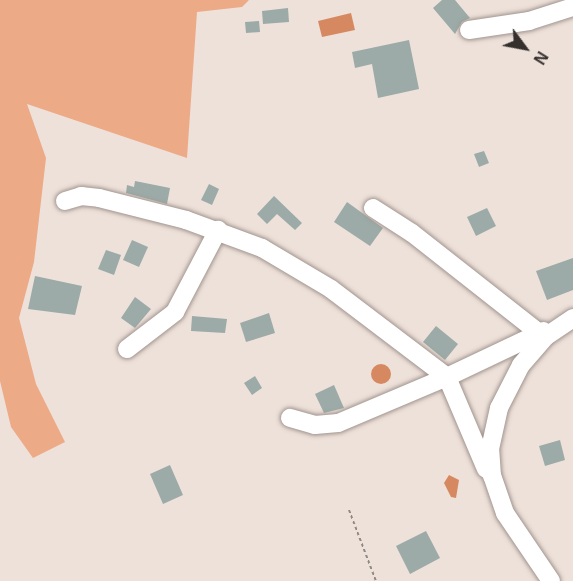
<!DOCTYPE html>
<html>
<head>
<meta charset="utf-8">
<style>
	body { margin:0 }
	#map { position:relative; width:573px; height:581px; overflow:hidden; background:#eee1da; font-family:Arial,sans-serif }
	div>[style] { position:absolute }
	.green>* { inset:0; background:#edaa87 }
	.water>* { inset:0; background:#d68960 }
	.round { border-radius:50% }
	.building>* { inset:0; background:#9caba8 }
	.path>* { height:2px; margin-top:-1px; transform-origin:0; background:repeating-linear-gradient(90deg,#918883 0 3px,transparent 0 6px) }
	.roads { filter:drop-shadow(0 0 2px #a0948e) drop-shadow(0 0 2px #a0948e) }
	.minor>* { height:18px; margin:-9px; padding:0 9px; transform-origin:9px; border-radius:9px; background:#fff }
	span { translate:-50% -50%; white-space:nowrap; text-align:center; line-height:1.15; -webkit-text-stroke:5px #eee1da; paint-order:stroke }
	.north { position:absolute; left:495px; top:18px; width:60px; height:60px; -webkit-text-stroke:4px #eee1da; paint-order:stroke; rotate:122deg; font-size:16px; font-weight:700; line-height:24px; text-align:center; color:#35302d }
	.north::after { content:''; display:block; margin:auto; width:21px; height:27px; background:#35302d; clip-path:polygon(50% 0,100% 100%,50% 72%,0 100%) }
</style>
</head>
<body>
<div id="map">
	<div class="green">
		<div style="clip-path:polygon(0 0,249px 0,242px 7px,197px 12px,187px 158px,27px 104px,46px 158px,34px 262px,19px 318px,36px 384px,65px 442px,33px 458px,11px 427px,0 381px)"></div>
	</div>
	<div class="water">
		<div style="clip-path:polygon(351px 13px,355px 30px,322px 37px,318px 21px)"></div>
		<div class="round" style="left:371px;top:364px;width:20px;height:20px"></div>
		<div style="clip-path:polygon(449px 475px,459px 480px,456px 498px,451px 497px,444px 483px)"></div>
	</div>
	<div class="building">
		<div style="clip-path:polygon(442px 0,455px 0,470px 18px,462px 22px,455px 34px,433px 8px)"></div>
		<div style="clip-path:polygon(288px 8px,289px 22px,263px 24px,262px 11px)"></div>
		<div style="clip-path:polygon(259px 21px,260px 32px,246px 33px,245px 22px)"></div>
		<div style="clip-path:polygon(409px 40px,419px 89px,378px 98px,372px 64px,355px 68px,352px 52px)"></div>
		<div style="clip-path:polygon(484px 151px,489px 163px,479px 167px,474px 154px)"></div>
		<div style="clip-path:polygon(135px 181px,170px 188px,167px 204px,126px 193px,127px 185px,134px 187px)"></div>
		<div style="clip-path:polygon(209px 184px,219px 189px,212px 205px,201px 200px)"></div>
		<div style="clip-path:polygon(274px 196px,302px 223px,295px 230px,277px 214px,267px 224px,257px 214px)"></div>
		<div style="clip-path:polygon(347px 202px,383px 228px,370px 246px,334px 222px)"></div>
		<div style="clip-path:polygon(487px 208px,496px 226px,476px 236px,467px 217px)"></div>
		<div style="clip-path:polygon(132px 240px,148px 247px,139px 267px,123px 260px)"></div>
		<div style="clip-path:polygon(106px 250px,121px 255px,114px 275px,98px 269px)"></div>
		<div style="clip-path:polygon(573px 258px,573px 290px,547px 300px,536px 271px)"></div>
		<div style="clip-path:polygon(35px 276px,82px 286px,75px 315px,28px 309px)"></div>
		<div style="clip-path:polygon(135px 297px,151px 309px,135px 328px,121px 318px)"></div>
		<div style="clip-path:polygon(269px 313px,275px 333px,246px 342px,240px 323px)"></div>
		<div style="clip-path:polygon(192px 316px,227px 319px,225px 333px,191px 331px)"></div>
		<div style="clip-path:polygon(436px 326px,458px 344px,445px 360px,423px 342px)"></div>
		<div style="clip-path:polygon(255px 376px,262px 388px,252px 395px,244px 383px)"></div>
		<div style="clip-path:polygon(334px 385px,344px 408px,324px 413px,315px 394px)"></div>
		<div style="clip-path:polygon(560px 440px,565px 460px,545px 466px,539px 446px)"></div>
		<div style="clip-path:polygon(170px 465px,183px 495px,163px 504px,150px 474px)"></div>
		<div style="clip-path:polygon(426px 531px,440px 558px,410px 574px,396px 546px)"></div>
	</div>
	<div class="path">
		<div style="left:349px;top:510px;width:76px;rotate:69.2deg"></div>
	</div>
	<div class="roads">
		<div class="minor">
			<div style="left:469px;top:30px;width:61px;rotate:-8.5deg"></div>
			<div style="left:529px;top:21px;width:46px;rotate:-17.7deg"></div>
			<div style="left:65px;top:201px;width:17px;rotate:-17deg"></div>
			<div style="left:81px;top:196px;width:18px;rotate:6deg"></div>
			<div style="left:99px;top:198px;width:90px;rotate:14.2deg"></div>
			<div style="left:186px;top:220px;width:81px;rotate:20.2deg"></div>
			<div style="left:262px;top:248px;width:80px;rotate:30.7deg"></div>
			<div style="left:331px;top:289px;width:146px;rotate:37.2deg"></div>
			<div style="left:447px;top:377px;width:118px;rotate:157.1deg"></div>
			<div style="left:338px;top:423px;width:23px;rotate:175deg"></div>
			<div style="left:315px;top:425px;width:26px;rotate:-164deg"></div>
			<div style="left:373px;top:208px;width:46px;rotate:32.7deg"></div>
			<div style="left:412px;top:233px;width:162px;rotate:38.2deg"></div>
			<div style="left:127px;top:349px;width:61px;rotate:-37.6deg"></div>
			<div style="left:175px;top:312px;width:93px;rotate:-62.3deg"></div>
			<div style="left:486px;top:469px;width:100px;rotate:-113deg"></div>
			<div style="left:447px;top:377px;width:107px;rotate:-25.4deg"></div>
			<div style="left:551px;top:581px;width:82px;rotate:-124.1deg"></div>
			<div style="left:505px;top:513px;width:39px;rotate:-109deg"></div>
			<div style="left:492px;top:476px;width:27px;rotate:-94deg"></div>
			<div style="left:490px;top:449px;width:42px;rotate:-77.6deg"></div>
			<div style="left:499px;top:408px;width:48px;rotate:-62.9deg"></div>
			<div style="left:521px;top:365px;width:37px;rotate:-49deg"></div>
			<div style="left:545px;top:337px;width:34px;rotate:-34deg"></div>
		</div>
	</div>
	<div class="north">N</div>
</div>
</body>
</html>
